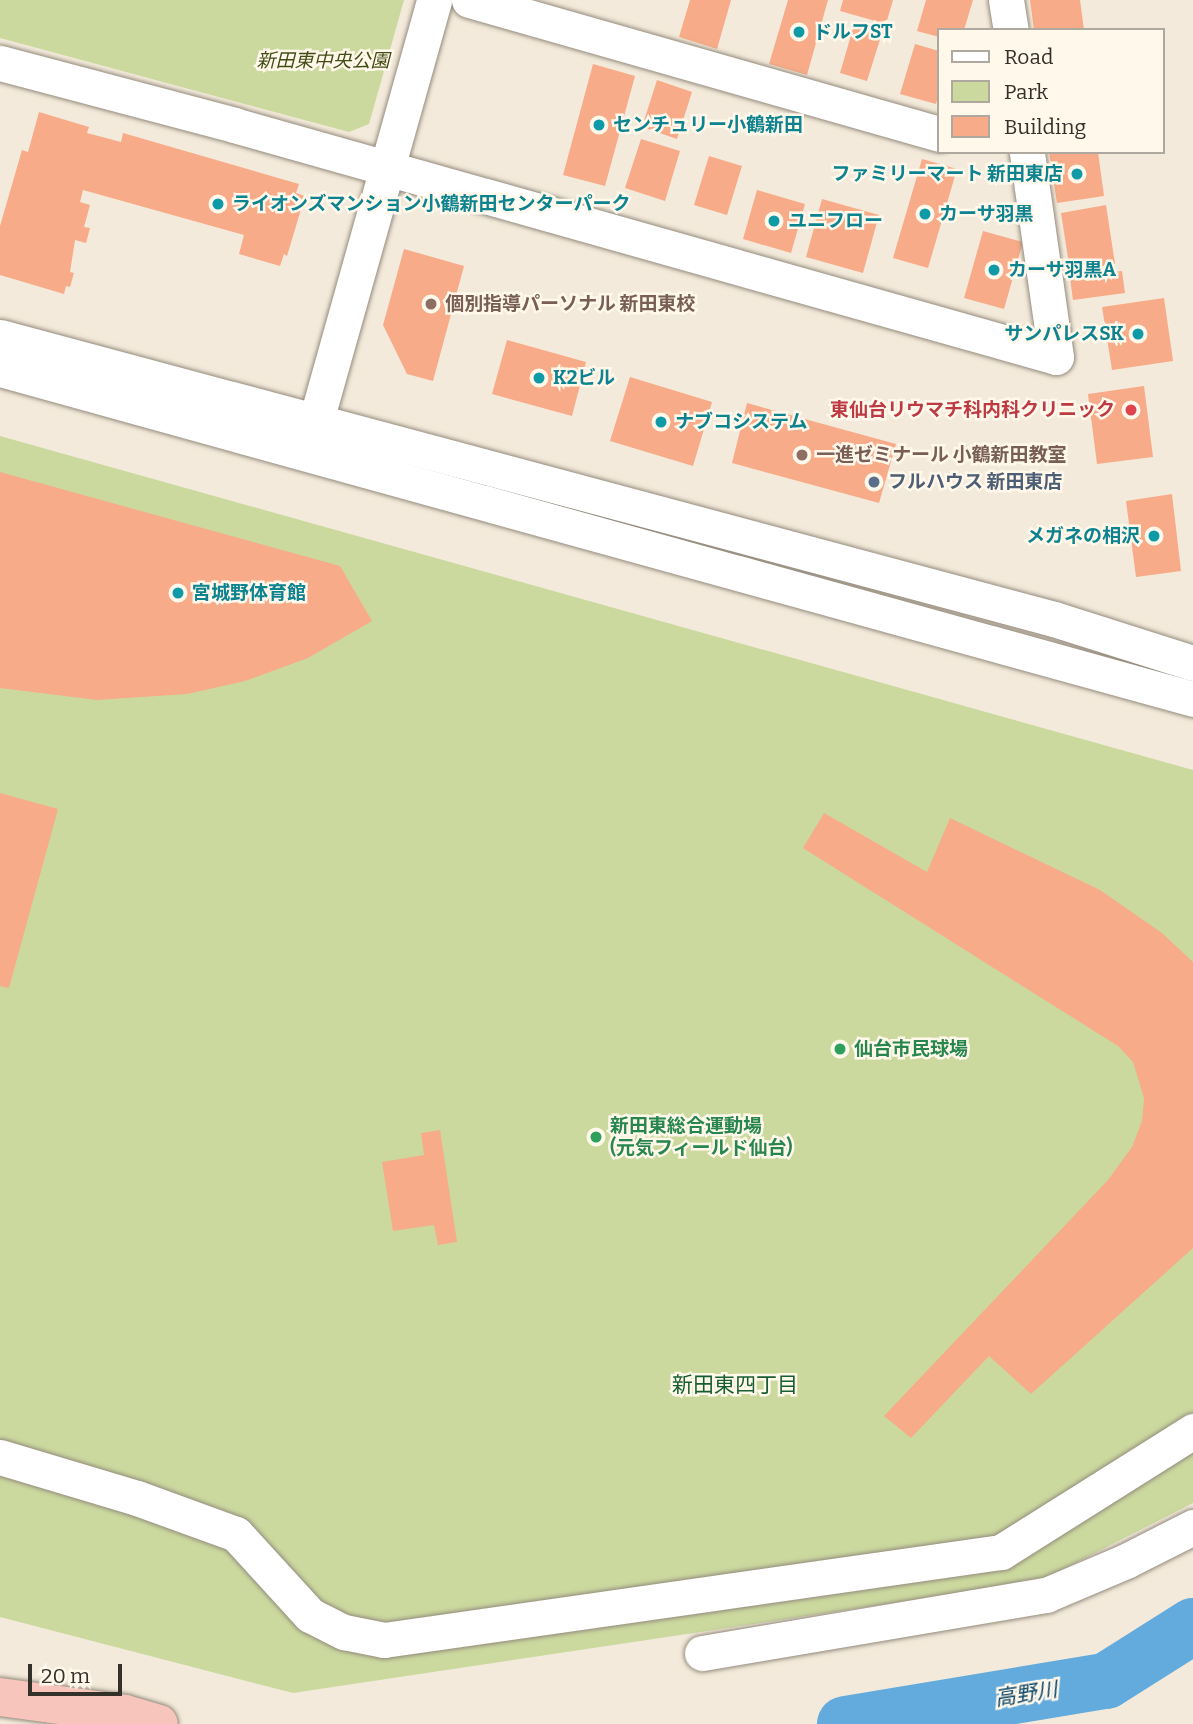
<!DOCTYPE html>
<html>
<head>
<meta charset="utf-8">
<style>
	body { margin:0 }
	#map { position:relative; width:1193px; height:1724px; overflow:hidden; background:#f3eadb; font-family:Bitter,"Noto Sans JP",serif }
	div>[style] { position:absolute }
	.green>* { inset:0; background:#cbd99f }
	.river>* { height:56px; margin:-28px; padding:0 28px; transform-origin:28px; border-radius:28px; background:#63abdc }
	.building>* { inset:0; background:#f7ab88 }
	.roads { filter:drop-shadow(0 0 2px #948b7d) drop-shadow(0 0 2px #948b7d) }
	.minor>* { height:35px; margin:-17.5px; padding:0 17.5px; transform-origin:17.5px; border-radius:17.5px; background:#fff }
	.highway>* { height:38px; margin:-19px; padding:0 19px; transform-origin:19px; border-radius:19px; background:#f7c5bc }
	.dots>* { width:19px; height:19px; translate:-50% -50%; box-sizing:border-box; border:4px solid #fff8eb; border-radius:50% }
	span { translate:-50% -50%; white-space:nowrap; text-align:center; line-height:1.15; -webkit-text-stroke:5px #fff8eb; paint-order:stroke }
	.culture-label { font-size:19px; color:#0d838f; font-weight:700 }
	.left { translate:0 -50%; text-align:left }
	.right { translate:-100% -50%; text-align:right }
	.park-label { font-size:19px; color:#434e16; font-style:italic }
	.education-label { font-size:19px; color:#785e54; font-weight:700 }
	.health-label { font-size:19px; color:#be3a42; font-weight:700 }
	.service-label { font-size:19px; color:#4e5e75; font-weight:700 }
	.leisure-label { font-size:19px; color:#27864d; font-weight:700 }
	.neighbourhood-label { font-size:21px; color:#165d31 }
	.water-label { font-size:21px; color:#0b4566; font-style:italic }
	.legend { position:absolute; left:937px; top:28px; width:228px; height:126px; box-sizing:border-box; background:#fff8eb; border:2px solid #aea89e; margin:0; padding:9px 12px; list-style:none; font-size:21px; color:#34312b }
	.legend li { display:flex; align-items:center; gap:14px; height:35px }
	.legend b { width:35px; border:2px solid #aea89e }
	.scale { position:absolute; left:28px; top:1664px; width:94px; height:32px; box-sizing:border-box; border:4px solid #34312b; border-top:0; padding-left:9px; font-size:21px; line-height:24px; white-space:nowrap; color:#34312b; -webkit-text-stroke:5px #fff8eb; paint-order:stroke }
</style>
</head>
<body>
<div id="map">
	<div class="green">
		<div style="clip-path:polygon(0 0,404px 0,369px 124px,349px 132px,0 38px)"></div>
		<div style="clip-path:polygon(0 436px,1193px 770px,1193px 1503px,1040px 1581px,293px 1693px,0 1617px)"></div>
	</div>
	<div class="river">
		<div style="left:845px;top:1724px;width:265px;rotate:-9.4deg"></div>
		<div style="left:1106px;top:1681px;width:103px;rotate:-32.3deg"></div>
	</div>
	<div class="building">
		<div style="clip-path:polygon(690px 0,731px 0,717px 49px,679px 37px)"></div>
		<div style="clip-path:polygon(788px 0,828px 0,807px 75px,769px 64px)"></div>
		<div style="clip-path:polygon(843px 0,893px 0,886px 24px,840px 11px)"></div>
		<div style="clip-path:polygon(926px 0,973px 0,964px 30px,939px 30px,939px 37px,917px 31px)"></div>
		<div style="clip-path:polygon(1030px 0,1080px 0,1084px 30px,1034px 30px)"></div>
		<div style="clip-path:polygon(854px 25px,882px 33px,867px 81px,840px 73px)"></div>
		<div style="clip-path:polygon(915px 44px,939px 51px,939px 92px,936px 104px,900px 94px)"></div>
		<div style="clip-path:polygon(593px 64px,635px 76px,605px 186px,563px 175px)"></div>
		<div style="clip-path:polygon(657px 80px,692px 92px,677px 139px,642px 127px)"></div>
		<div style="clip-path:polygon(39px 112px,89px 127px,87px 133px,121px 142px,123px 133px,299px 184px,296px 193px,305px 196px,287px 256px,284px 254px,280px 266px,239px 254px,244px 235px,83px 190px,80px 202px,90px 205px,84px 227px,90px 228px,86px 243px,75px 240px,70px 272px,74px 273px,70px 287px,66px 286px,64px 294px,0 275px,0 226px,22px 150px,28px 152px)"></div>
		<div style="clip-path:polygon(641px 139px,680px 151px,665px 201px,625px 188px)"></div>
		<div style="clip-path:polygon(1049px 152px,1098px 152px,1104px 196px,1057px 203px)"></div>
		<div style="clip-path:polygon(709px 156px,742px 166px,727px 215px,694px 205px)"></div>
		<div style="clip-path:polygon(922px 159px,957px 169px,928px 268px,893px 258px)"></div>
		<div style="clip-path:polygon(757px 190px,805px 204px,791px 253px,743px 239px)"></div>
		<div style="clip-path:polygon(822px 199px,879px 215px,863px 273px,806px 257px)"></div>
		<div style="clip-path:polygon(1106px 205px,1115px 264px,1070px 271px,1061px 213px)"></div>
		<div style="clip-path:polygon(983px 231px,1023px 242px,1004px 309px,964px 298px)"></div>
		<div style="clip-path:polygon(404px 249px,464px 266px,433px 381px,407px 374px,383px 325px)"></div>
		<div style="clip-path:polygon(1122px 271px,1125px 293px,1073px 300px,1070px 278px)"></div>
		<div style="clip-path:polygon(1164px 298px,1173px 361px,1112px 370px,1102px 307px)"></div>
		<div style="clip-path:polygon(507px 340px,586px 362px,572px 416px,492px 394px)"></div>
		<div style="clip-path:polygon(630px 377px,712px 402px,693px 466px,610px 441px)"></div>
		<div style="clip-path:polygon(1144px 386px,1153px 457px,1097px 464px,1088px 394px)"></div>
		<div style="clip-path:polygon(747px 403px,896px 444px,879px 503px,732px 463px)"></div>
		<div style="clip-path:polygon(0 472px,340px 566px,372px 621px,308px 658px,245px 681px,187px 694px,97px 700px,0 688px)"></div>
		<div style="clip-path:polygon(1172px 494px,1181px 571px,1136px 577px,1126px 501px)"></div>
		<div style="clip-path:polygon(0 793px,58px 809px,9px 988px,0 986px)"></div>
		<div style="clip-path:polygon(824px 813px,927px 872px,950px 818px,1100px 890px,1162px 933px,1193px 962px,1193px 1248px,1031px 1394px,989px 1356px,911px 1438px,884px 1416px,1108px 1180px,1132px 1147px,1142px 1121px,1144px 1098px,1133px 1062px,1118px 1046px,803px 848px)"></div>
		<div style="clip-path:polygon(440px 1130px,457px 1242px,438px 1245px,434px 1225px,393px 1231px,382px 1162px,424px 1155px,421px 1133px)"></div>
	</div>
	<div class="roads">
		<div class="minor">
			<div style="left:469px;top:0;width:489px;rotate:15.9deg"></div>
			<div style="left:1006px;top:0;width:30px;rotate:81deg"></div>
			<div style="left:0;top:63px;width:242px;rotate:14.8deg"></div>
			<div style="left:234px;top:125px;width:854px;rotate:15.76deg"></div>
			<div style="left:1056px;top:357px;width:207px;rotate:-98.1deg"></div>
			<div style="left:0;top:337px;width:1091px;rotate:14.98deg"></div>
			<div style="left:1054px;top:619px;width:146px;rotate:17.6deg"></div>
			<div style="left:0;top:369px;width:1238px;rotate:15.46deg"></div>
			<div style="left:310px;top:442px;width:459px;rotate:-74.3deg"></div>
			<div style="left:0;top:1457px;width:143px;rotate:16.7deg"></div>
			<div style="left:137px;top:1498px;width:105px;rotate:20deg"></div>
			<div style="left:236px;top:1534px;width:110px;rotate:47.6deg"></div>
			<div style="left:310px;top:1615px;width:38px;rotate:27deg"></div>
			<div style="left:344px;top:1632px;width:41px;rotate:11.3deg"></div>
			<div style="left:384px;top:1640px;width:623px;rotate:-8.12deg"></div>
			<div style="left:1001px;top:1552px;width:227px;rotate:-32.2deg"></div>
			<div style="left:702px;top:1653px;width:349px;rotate:-9.6deg"></div>
			<div style="left:1046px;top:1595px;width:87px;rotate:-23deg"></div>
			<div style="left:1126px;top:1561px;width:75px;rotate:-26.9deg"></div>
		</div>
		<div class="highway">
			<div style="left:0;top:1697px;width:126px;rotate:7.7deg"></div>
			<div style="left:125px;top:1714px;width:35px;rotate:16deg"></div>
		</div>
	</div>
	<div class="dots">
		<div style="left:799px;top:32px;background:#0f9aa8"></div>
		<div style="left:599px;top:125px;background:#0f9aa8"></div>
		<div style="left:1077px;top:174px;background:#0f9aa8"></div>
		<div style="left:218px;top:204px;background:#0f9aa8"></div>
		<div style="left:925px;top:214px;background:#0f9aa8"></div>
		<div style="left:774px;top:221px;background:#0f9aa8"></div>
		<div style="left:994px;top:270px;background:#0f9aa8"></div>
		<div style="left:431px;top:304px;background:#8d6e63"></div>
		<div style="left:1138px;top:334px;background:#0f9aa8"></div>
		<div style="left:539px;top:378px;background:#0f9aa8"></div>
		<div style="left:1131px;top:410px;background:#e0444e"></div>
		<div style="left:661px;top:422px;background:#0f9aa8"></div>
		<div style="left:802px;top:455px;background:#8d6e63"></div>
		<div style="left:874px;top:482px;background:#5c6f8a"></div>
		<div style="left:1154px;top:536px;background:#0f9aa8"></div>
		<div style="left:178px;top:593px;background:#0f9aa8"></div>
		<div style="left:840px;top:1049px;background:#2e9e5b"></div>
		<div style="left:596px;top:1137px;background:#2e9e5b"></div>
	</div>
	<div class="culture-label">
		<span class="left" style="left:813px;top:32px">ドルフST</span>
		<span class="left" style="left:613px;top:125px">センチュリー小鶴新田</span>
		<span class="right" style="left:1063px;top:174px">ファミリーマート 新田東店</span>
		<span class="left" style="left:232px;top:204px">ライオンズマンション小鶴新田センターパーク</span>
		<span class="left" style="left:939px;top:214px">カーサ羽黒</span>
		<span class="left" style="left:788px;top:221px">ユニフロー</span>
		<span class="left" style="left:1008px;top:270px">カーサ羽黒A</span>
		<span class="right" style="left:1124px;top:334px">サンパレスSK</span>
		<span class="left" style="left:553px;top:378px">K2ビル</span>
		<span class="left" style="left:675px;top:422px">ナブコシステム</span>
		<span class="right" style="left:1140px;top:536px">メガネの相沢</span>
		<span class="left" style="left:192px;top:593px">宮城野体育館</span>
	</div>
	<div class="park-label">
		<span style="left:323px;top:61px">新田東中央公園</span>
	</div>
	<div class="education-label">
		<span class="left" style="left:445px;top:304px">個別指導パーソナル 新田東校</span>
		<span class="left" style="left:816px;top:455px">一進ゼミナール 小鶴新田教室</span>
	</div>
	<div class="health-label">
		<span class="right" style="left:1115px;top:410px">東仙台リウマチ科内科クリニック</span>
	</div>
	<div class="service-label">
		<span class="left" style="left:888px;top:482px">フルハウス 新田東店</span>
	</div>
	<div class="leisure-label">
		<span class="left" style="left:854px;top:1049px">仙台市民球場</span>
		<span class="left" style="left:610px;top:1137px">新田東総合運動場<br>(元気フィールド仙台)</span>
	</div>
	<div class="neighbourhood-label">
		<span style="left:735px;top:1385px">新田東四丁目</span>
	</div>
	<div class="water-label">
		<span style="left:1026px;top:1694px;rotate:-9deg">高野川</span>
	</div>
	<ul class="legend">
	<li><b style="height:9px;background:#fff"></b>Road</li>
	<li><b style="height:19px;background:#cbd99f"></b>Park</li>
	<li><b style="height:19px;background:#f7ab88"></b>Building</li>
	</ul>
	<div class="scale">20 m</div>
</div>
</body>
</html>
